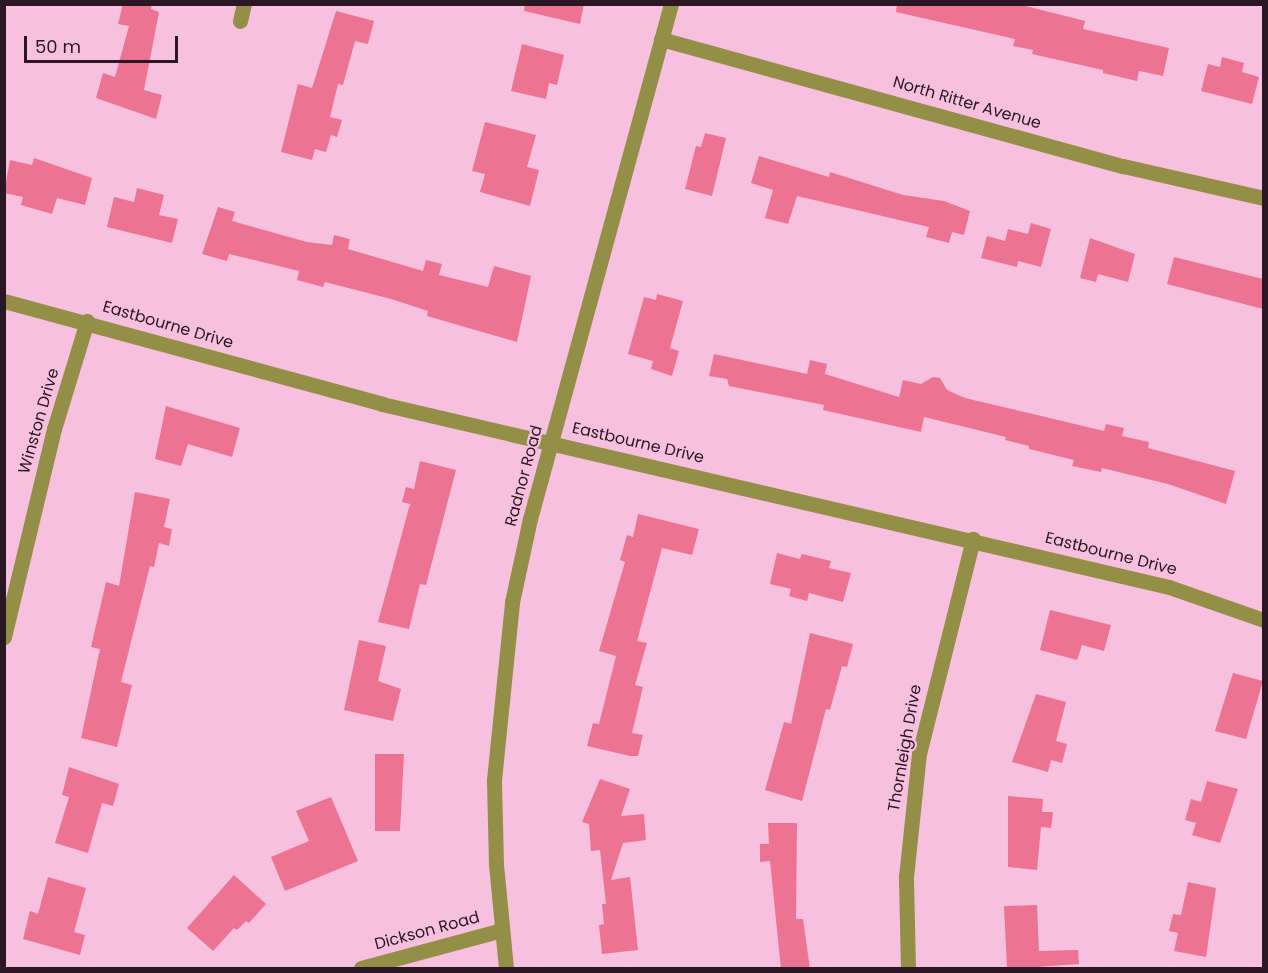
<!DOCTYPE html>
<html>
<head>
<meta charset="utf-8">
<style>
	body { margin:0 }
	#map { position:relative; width:1268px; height:973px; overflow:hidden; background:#f7c0de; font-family:Poppins,sans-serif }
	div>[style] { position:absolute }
	.building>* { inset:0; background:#ed7393 }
	.minor>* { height:15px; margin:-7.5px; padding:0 7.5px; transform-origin:7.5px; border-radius:7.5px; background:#948f46 }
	span { translate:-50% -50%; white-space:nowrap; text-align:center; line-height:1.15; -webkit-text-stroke:4.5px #f7c0de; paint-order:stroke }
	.street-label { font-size:16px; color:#2b1723 }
	.frame { position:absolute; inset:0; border:6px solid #2b1723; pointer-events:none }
	.scale { position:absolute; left:24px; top:36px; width:154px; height:27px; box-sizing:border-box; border:3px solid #2b1723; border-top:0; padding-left:8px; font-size:18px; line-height:21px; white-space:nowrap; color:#2b1723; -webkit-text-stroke:4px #f7c0de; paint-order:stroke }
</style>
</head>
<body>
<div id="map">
	<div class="building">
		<div style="clip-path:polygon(123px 4px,152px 4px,151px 9px,159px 12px,144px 90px,162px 95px,156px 119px,96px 98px,103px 73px,115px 77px,129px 26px,118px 24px)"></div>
		<div style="clip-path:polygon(525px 4px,584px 4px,580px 24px,524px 11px)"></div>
		<div style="clip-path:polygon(897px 4px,1018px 4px,1085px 21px,1083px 29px,1169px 48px,1163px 76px,1139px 71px,1137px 81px,1103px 73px,1103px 70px,1032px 54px,1033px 50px,1013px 46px,1015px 39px,896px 12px)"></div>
		<div style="clip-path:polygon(336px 11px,374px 21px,368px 44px,355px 41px,343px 85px,338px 84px,330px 117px,342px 120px,337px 137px,331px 135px,326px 152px,315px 149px,312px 160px,281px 152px,298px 84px,312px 88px)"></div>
		<div style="clip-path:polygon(522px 44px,564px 55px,557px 85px,549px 83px,546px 99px,511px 91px)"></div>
		<div style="clip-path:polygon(1222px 57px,1244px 63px,1242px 72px,1259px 77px,1252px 104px,1201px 91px,1208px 64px,1220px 67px)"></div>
		<div style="clip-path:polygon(485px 122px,536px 135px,527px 167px,539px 170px,530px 206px,480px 192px,485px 174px,472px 171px)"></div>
		<div style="clip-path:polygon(705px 133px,726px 138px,712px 196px,685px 189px,696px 146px,701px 147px)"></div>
		<div style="clip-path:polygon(759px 156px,829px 177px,830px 172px,903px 195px,944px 201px,970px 211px,964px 235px,952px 232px,949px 243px,926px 237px,929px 227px,797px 196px,788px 224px,765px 218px,773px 190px,751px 183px)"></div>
		<div style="clip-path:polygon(34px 158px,92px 178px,85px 205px,57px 198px,52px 214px,21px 205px,23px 197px,4px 193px,10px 160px,32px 165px)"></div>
		<div style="clip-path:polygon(137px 188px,164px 195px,159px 215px,178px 219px,172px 243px,107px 227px,114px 197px,134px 202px)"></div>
		<div style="clip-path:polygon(218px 207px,235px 212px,232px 221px,307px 242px,332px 245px,334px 235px,350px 239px,348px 249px,423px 271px,426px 260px,442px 264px,439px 275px,488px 287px,494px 266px,531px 276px,517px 342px,427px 316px,428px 311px,391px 299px,325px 282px,323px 287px,297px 280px,299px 271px,229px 254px,227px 261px,202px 254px)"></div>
		<div style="clip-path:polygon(1031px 223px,1051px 229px,1041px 267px,1018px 261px,1017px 267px,981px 258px,987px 236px,1005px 241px,1008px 229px,1028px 234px)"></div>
		<div style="clip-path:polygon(1090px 238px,1135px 254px,1128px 282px,1098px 274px,1096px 282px,1080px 278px)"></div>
		<div style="clip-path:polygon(1174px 257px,1263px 279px,1263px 309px,1167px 284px)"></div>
		<div style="clip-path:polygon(657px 294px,683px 301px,670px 348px,679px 351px,672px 376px,651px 369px,653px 361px,628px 354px,644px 297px,656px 300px)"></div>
		<div style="clip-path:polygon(714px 354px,807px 374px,810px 360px,827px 364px,825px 374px,899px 397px,903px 380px,921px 384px,933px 377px,940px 378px,947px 390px,965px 398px,1104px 431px,1106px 424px,1124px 428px,1122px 436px,1149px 442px,1148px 448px,1235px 471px,1226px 504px,1168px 484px,1102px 468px,1101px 472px,1072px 466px,1074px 460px,1029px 449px,1029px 446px,1005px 440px,1006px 437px,924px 417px,921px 432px,823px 410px,824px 405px,729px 386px,727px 379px,709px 376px)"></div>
		<div style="clip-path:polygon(166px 406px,240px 428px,232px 457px,188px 444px,181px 466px,155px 459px)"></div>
		<div style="clip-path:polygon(420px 461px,456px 470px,426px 585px,420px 584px,409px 629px,378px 622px,410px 504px,402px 502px,406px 487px,414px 489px)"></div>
		<div style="clip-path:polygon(135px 492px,170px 499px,164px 527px,172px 529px,169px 546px,159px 543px,154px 567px,150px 566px,121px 682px,132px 685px,117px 747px,81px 738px,100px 649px,91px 647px,106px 582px,119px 586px)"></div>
		<div style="clip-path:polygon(638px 514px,699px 529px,692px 555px,662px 548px,637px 641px,647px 643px,635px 685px,643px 687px,632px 733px,643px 735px,638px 756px,630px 756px,587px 746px,593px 723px,599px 724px,616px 656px,599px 651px,625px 562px,620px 560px,627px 535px,633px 537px)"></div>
		<div style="clip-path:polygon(777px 553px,800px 559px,802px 554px,831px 561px,829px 568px,851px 573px,843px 602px,809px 593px,807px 601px,789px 596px,791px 589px,770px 584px)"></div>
		<div style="clip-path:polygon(1050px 610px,1111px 625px,1104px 651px,1082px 645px,1077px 660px,1040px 650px)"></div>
		<div style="clip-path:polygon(810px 633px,853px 644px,847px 667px,842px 666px,830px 710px,826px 709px,802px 801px,765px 790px,784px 722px,791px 724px)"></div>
		<div style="clip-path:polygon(359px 640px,386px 646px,378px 681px,401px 689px,393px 721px,344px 710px)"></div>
		<div style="clip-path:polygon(1233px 673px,1263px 681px,1246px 739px,1215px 731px)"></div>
		<div style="clip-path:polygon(1036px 694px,1066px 702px,1056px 741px,1067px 744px,1062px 763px,1051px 760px,1048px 772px,1012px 762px)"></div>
		<div style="clip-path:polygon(375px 754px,404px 754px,400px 831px,375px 831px)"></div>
		<div style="clip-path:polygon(69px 767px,119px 784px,113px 806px,102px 803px,88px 853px,55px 843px,69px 797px,62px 795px)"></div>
		<div style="clip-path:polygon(600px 779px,630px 789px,621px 816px,644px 814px,646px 840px,623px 843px,611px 880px,630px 877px,638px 950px,602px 954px,599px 925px,604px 924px,602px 904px,606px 904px,600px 850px,591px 851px,589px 824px,582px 822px)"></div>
		<div style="clip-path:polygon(1207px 781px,1238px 789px,1220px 843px,1192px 835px,1196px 823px,1185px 820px,1191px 799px,1201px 802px)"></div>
		<div style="clip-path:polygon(1008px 796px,1043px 799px,1042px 812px,1053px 812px,1051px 828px,1041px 827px,1037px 870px,1008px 867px)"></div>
		<div style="clip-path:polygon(331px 797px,358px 861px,285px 891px,271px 857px,309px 841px,296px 811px)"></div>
		<div style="clip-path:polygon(768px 823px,797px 823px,796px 919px,803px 919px,810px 969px,781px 969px,770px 861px,760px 862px,760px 844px,769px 844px)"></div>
		<div style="clip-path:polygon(234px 875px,266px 904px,249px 923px,246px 921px,237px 930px,234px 928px,213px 951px,187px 928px)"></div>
		<div style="clip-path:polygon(48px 877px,86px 888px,74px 932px,85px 935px,80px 955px,23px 939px,30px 911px,38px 914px)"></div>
		<div style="clip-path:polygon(1188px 882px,1216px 888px,1206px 957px,1174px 951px,1178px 933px,1169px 931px,1173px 914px,1181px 915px)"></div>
		<div style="clip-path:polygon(1037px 905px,1039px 951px,1078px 950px,1079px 964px,1007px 969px,1004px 906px)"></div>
	</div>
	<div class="minor">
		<div style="left:240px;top:21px;width:17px;rotate:-77deg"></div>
		<div style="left:661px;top:39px;width:479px;rotate:15.4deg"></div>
		<div style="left:1123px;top:166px;width:145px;rotate:12.8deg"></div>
		<div style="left:4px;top:301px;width:392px;rotate:15.2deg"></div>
		<div style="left:382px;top:404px;width:808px;rotate:13.09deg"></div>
		<div style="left:1169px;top:587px;width:101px;rotate:19.2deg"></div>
		<div style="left:4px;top:637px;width:214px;rotate:-76.5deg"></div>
		<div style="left:54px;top:429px;width:113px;rotate:-73deg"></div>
		<div style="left:361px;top:968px;width:146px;rotate:-15.1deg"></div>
		<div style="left:506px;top:968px;width:104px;rotate:-95.5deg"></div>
		<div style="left:496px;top:864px;width:84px;rotate:-91.4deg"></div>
		<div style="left:494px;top:780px;width:179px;rotate:-84.2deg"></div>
		<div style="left:512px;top:602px;width:85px;rotate:-77.8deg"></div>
		<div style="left:530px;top:519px;width:534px;rotate:-74.69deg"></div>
		<div style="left:908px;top:968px;width:91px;rotate:-91.3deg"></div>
		<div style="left:906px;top:877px;width:124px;rotate:-84deg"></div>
		<div style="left:919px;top:754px;width:222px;rotate:-75.9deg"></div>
	</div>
	<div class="street-label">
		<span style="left:967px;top:103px;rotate:16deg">North Ritter Avenue</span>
		<span style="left:168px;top:325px;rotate:16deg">Eastbourne Drive</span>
		<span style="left:39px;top:421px;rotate:-74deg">Winston Drive</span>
		<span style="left:638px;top:443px;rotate:13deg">Eastbourne Drive</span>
		<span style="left:524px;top:476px;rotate:-75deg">Radnor Road</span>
		<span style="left:1111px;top:554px;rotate:14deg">Eastbourne Drive</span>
		<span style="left:905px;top:748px;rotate:-80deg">Thornleigh Drive</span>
		<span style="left:427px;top:931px;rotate:-15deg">Dickson Road</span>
	</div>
	<div class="frame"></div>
	<div class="scale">50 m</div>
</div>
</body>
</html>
